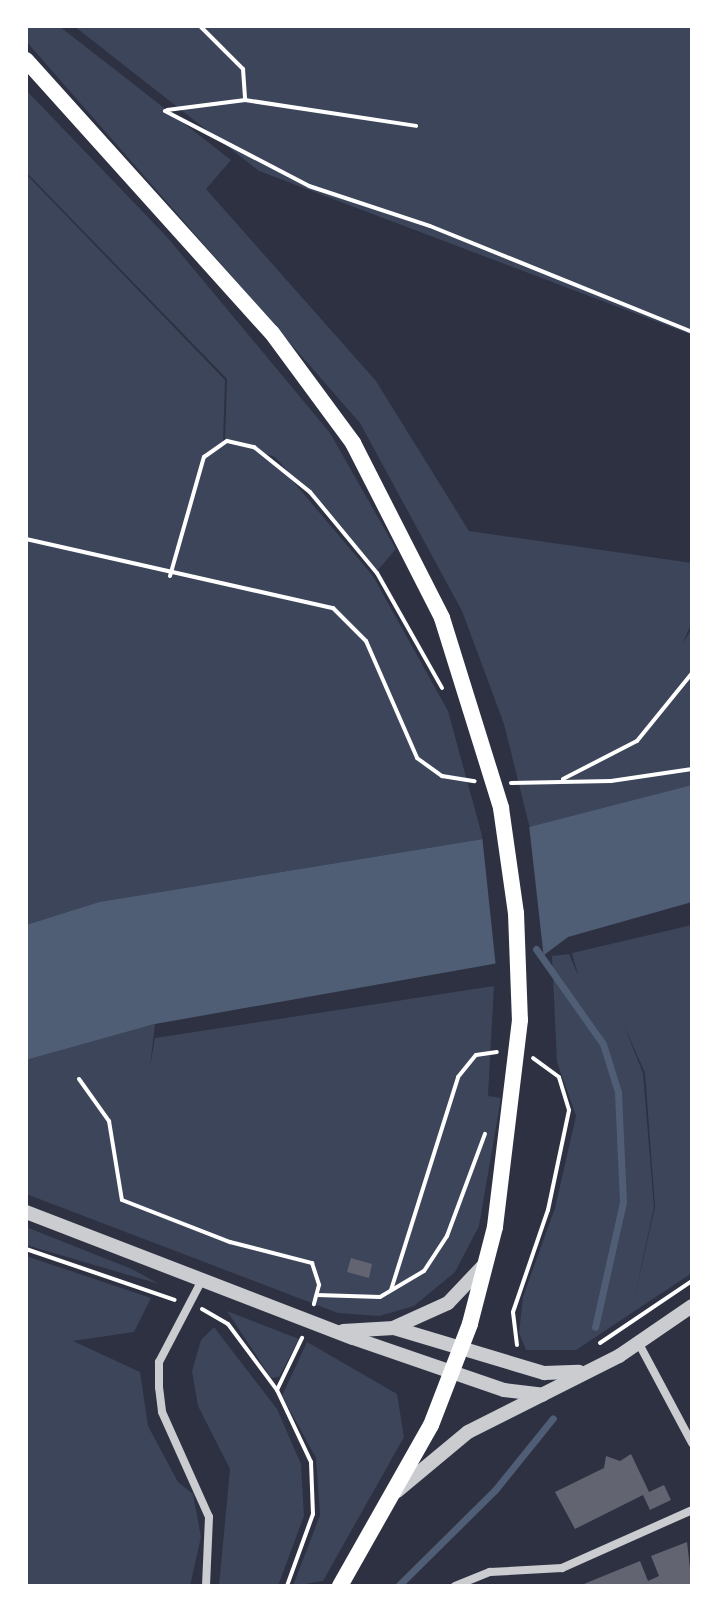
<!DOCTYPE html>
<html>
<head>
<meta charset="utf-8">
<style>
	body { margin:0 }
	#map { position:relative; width:718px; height:1612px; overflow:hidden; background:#2d3142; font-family:Manrope,sans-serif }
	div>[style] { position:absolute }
	.green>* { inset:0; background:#3c4559 }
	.water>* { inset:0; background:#4f5d75 }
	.pier>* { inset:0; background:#2d3142 }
	.stream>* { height:7px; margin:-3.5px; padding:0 3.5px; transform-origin:3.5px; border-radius:3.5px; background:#4f5d75 }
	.building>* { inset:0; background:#626471 }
	.path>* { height:4px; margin:-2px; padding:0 2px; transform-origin:2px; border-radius:2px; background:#fff }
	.minor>* { height:8px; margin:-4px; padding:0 4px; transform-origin:4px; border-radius:4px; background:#caccd0 }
	.tertiary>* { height:14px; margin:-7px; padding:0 7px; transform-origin:7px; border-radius:7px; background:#caccd0 }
	.primary>* { height:16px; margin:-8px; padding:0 8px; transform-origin:8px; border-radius:8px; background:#fff }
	span { translate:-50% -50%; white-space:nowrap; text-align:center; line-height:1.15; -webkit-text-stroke:6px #fff; paint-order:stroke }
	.frame { position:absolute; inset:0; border:28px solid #fff; pointer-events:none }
</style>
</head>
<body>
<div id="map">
	<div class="green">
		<div style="clip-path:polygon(26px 26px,59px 26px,231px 160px,206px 189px,376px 381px,469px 531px,692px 563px,692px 622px,682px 645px,692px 628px,692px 785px,530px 829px,504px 724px,462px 611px,360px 423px,26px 41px)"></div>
		<div style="clip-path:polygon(74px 26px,692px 26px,692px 335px,259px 171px)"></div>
		<div style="clip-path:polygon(26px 90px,167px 237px,330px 433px,396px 549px,377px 571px,275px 457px,225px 440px,227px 379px,26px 172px)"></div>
		<div style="clip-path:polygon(26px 174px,225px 380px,223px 443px,253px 448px,281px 467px,373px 576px,448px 711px,483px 839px,99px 902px,26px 925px)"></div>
		<div style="clip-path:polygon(evenodd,692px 925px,692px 1273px,576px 1350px,526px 1350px,519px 1333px,523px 1297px,555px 1208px,576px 1116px,557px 1062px,552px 956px,569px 954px,578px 975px,572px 953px,692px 925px,623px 1023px,645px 1073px,655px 1207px,634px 1300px,654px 1207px,643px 1073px,623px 1023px)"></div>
		<div style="clip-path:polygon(494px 986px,488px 1096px,501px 1098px,479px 1226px,455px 1272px,414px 1306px,379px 1316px,338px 1313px,26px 1194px,26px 1060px,155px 1024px,150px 1066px,155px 1038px)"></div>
		<div style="clip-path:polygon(26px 1227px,132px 1269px,159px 1284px,26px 1245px)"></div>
		<div style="clip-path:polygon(26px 1256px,151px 1298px,134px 1332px,73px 1341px,140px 1372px,148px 1426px,178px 1482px,193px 1494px,201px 1537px,190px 1586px,26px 1586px)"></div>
		<div style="clip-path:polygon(227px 1311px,299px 1339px,279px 1377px,271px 1378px)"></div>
		<div style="clip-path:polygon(214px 1327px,277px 1409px,301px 1464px,304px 1516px,278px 1586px,219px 1586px,230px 1469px,198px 1406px,192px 1371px,201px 1340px)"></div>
		<div style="clip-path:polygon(307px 1342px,397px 1394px,404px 1437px,323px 1581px,293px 1586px,320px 1515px,316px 1458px,282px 1396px)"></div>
	</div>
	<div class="water">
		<div style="clip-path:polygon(692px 785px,692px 902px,568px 937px,544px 955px,155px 1024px,26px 1060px,26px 925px,99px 902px,483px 839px)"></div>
	</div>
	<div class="pier">
		<div style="clip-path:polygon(529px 825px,544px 959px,496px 968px,482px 835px)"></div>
	</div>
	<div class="stream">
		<div style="left:536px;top:949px;width:116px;rotate:54.8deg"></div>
		<div style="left:603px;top:1044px;width:50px;rotate:72.6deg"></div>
		<div style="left:618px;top:1092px;width:110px;rotate:87.4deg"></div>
		<div style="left:623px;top:1202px;width:128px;rotate:102.6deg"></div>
		<div style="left:398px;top:1586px;width:136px;rotate:-44.7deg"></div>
		<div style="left:495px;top:1490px;width:92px;rotate:-51.1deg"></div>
	</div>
	<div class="building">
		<div style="clip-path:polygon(351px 1258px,372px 1264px,369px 1278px,347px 1272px)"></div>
		<div style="clip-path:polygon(631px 1454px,649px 1492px,664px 1485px,671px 1500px,650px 1510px,643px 1495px,575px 1529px,555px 1492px,604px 1468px,606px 1456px,620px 1461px)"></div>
		<div style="clip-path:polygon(687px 1542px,692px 1586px,579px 1586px,640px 1561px,648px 1581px,659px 1576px,651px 1556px)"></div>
	</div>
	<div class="path">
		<div style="left:200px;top:26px;width:61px;rotate:45deg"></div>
		<div style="left:243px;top:69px;width:31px;rotate:86deg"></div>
		<div style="left:167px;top:110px;width:79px;rotate:-7.3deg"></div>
		<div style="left:245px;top:100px;width:173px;rotate:8.6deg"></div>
		<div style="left:165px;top:111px;width:162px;rotate:27.5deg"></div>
		<div style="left:309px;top:186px;width:127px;rotate:18.3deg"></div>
		<div style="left:430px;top:226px;width:283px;rotate:22deg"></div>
		<div style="left:26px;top:539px;width:315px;rotate:12.7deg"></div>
		<div style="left:333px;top:608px;width:47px;rotate:45deg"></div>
		<div style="left:366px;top:641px;width:128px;rotate:66.4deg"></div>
		<div style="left:417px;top:758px;width:31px;rotate:36deg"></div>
		<div style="left:442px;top:776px;width:33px;rotate:9deg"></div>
		<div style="left:170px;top:576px;width:124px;rotate:-74.1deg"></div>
		<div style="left:204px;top:457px;width:28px;rotate:-35deg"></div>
		<div style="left:227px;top:441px;width:28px;rotate:13deg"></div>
		<div style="left:254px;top:447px;width:72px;rotate:38.8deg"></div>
		<div style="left:310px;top:492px;width:105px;rotate:50.4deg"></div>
		<div style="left:377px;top:573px;width:132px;rotate:60.5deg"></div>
		<div style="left:563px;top:779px;width:83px;rotate:-27.2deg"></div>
		<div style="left:637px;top:741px;width:87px;rotate:-51deg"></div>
		<div style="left:511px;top:783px;width:100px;rotate:-1.1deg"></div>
		<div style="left:611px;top:781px;width:82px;rotate:-8.4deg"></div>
		<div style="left:79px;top:1079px;width:52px;rotate:54.5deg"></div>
		<div style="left:109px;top:1121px;width:80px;rotate:80.7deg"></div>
		<div style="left:122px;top:1200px;width:116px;rotate:21.3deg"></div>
		<div style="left:230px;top:1242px;width:85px;rotate:14.4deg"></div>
		<div style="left:312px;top:1263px;width:23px;rotate:72deg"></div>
		<div style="left:319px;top:1285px;width:20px;rotate:105deg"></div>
		<div style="left:26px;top:1249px;width:157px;rotate:18.9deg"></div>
		<div style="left:391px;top:1290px;width:223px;rotate:-72.5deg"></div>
		<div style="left:458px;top:1077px;width:28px;rotate:-51deg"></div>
		<div style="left:476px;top:1055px;width:21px;rotate:-8deg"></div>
		<div style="left:317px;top:1295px;width:63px;rotate:1.8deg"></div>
		<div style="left:380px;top:1297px;width:51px;rotate:-30.6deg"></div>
		<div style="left:424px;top:1271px;width:42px;rotate:-56.7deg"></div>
		<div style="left:447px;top:1236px;width:109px;rotate:-69.6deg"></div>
		<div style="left:202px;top:1309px;width:30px;rotate:30deg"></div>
		<div style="left:228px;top:1324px;width:82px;rotate:53.4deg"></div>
		<div style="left:277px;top:1390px;width:80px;rotate:64.7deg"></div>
		<div style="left:311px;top:1462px;width:52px;rotate:87.8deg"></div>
		<div style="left:313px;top:1514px;width:77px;rotate:109.9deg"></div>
		<div style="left:600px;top:1343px;width:111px;rotate:-34deg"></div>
		<div style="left:517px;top:1345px;width:33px;rotate:-97deg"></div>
		<div style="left:513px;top:1312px;width:108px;rotate:-71.1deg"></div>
		<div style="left:548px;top:1210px;width:102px;rotate:-78.1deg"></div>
		<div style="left:569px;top:1110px;width:34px;rotate:-107deg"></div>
		<div style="left:559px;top:1077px;width:32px;rotate:-144deg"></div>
		<div style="left:277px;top:1390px;width:58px;rotate:-64.3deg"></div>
	</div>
	<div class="minor">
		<div style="left:203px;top:1278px;width:95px;rotate:117.6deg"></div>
		<div style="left:159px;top:1362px;width:25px;rotate:90deg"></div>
		<div style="left:159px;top:1387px;width:25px;rotate:83deg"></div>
		<div style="left:162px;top:1412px;width:115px;rotate:65.9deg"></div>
		<div style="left:209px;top:1517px;width:69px;rotate:92.5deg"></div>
		<div style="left:638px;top:1342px;width:115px;rotate:61.9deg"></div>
		<div style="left:455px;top:1586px;width:38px;rotate:-22deg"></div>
		<div style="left:490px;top:1572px;width:72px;rotate:-3.2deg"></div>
		<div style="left:562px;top:1568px;width:142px;rotate:-24deg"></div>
	</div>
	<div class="tertiary">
		<div style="left:26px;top:1212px;width:350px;rotate:21.1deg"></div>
		<div style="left:353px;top:1338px;width:160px;rotate:19deg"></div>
		<div style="left:504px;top:1390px;width:39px;rotate:7deg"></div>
		<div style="left:395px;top:1327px;width:58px;rotate:-24.4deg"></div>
		<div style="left:448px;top:1303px;width:52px;rotate:-46.5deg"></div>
		<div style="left:343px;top:1331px;width:51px;rotate:-3.4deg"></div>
		<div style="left:394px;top:1328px;width:157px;rotate:16.7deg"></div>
		<div style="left:544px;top:1373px;width:35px;rotate:-2deg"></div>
		<div style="left:397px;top:1491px;width:92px;rotate:-39.7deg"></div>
		<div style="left:468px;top:1432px;width:169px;rotate:-26.7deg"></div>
		<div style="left:619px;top:1356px;width:88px;rotate:-34.4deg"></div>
	</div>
	<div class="primary">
		<div style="left:26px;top:60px;width:367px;rotate:48deg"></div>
		<div style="left:272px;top:333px;width:137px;rotate:53.6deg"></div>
		<div style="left:353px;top:443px;width:196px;rotate:63deg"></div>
		<div style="left:442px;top:618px;width:199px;rotate:72.7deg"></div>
		<div style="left:501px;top:808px;width:106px;rotate:81.9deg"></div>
		<div style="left:516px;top:913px;width:107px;rotate:87.9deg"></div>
		<div style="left:520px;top:1020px;width:209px;rotate:96.9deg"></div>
		<div style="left:495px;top:1227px;width:100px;rotate:104.5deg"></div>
		<div style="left:470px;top:1324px;width:108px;rotate:111.1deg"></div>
		<div style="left:431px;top:1425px;width:185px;rotate:119.5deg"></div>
	</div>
	<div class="frame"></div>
</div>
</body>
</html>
